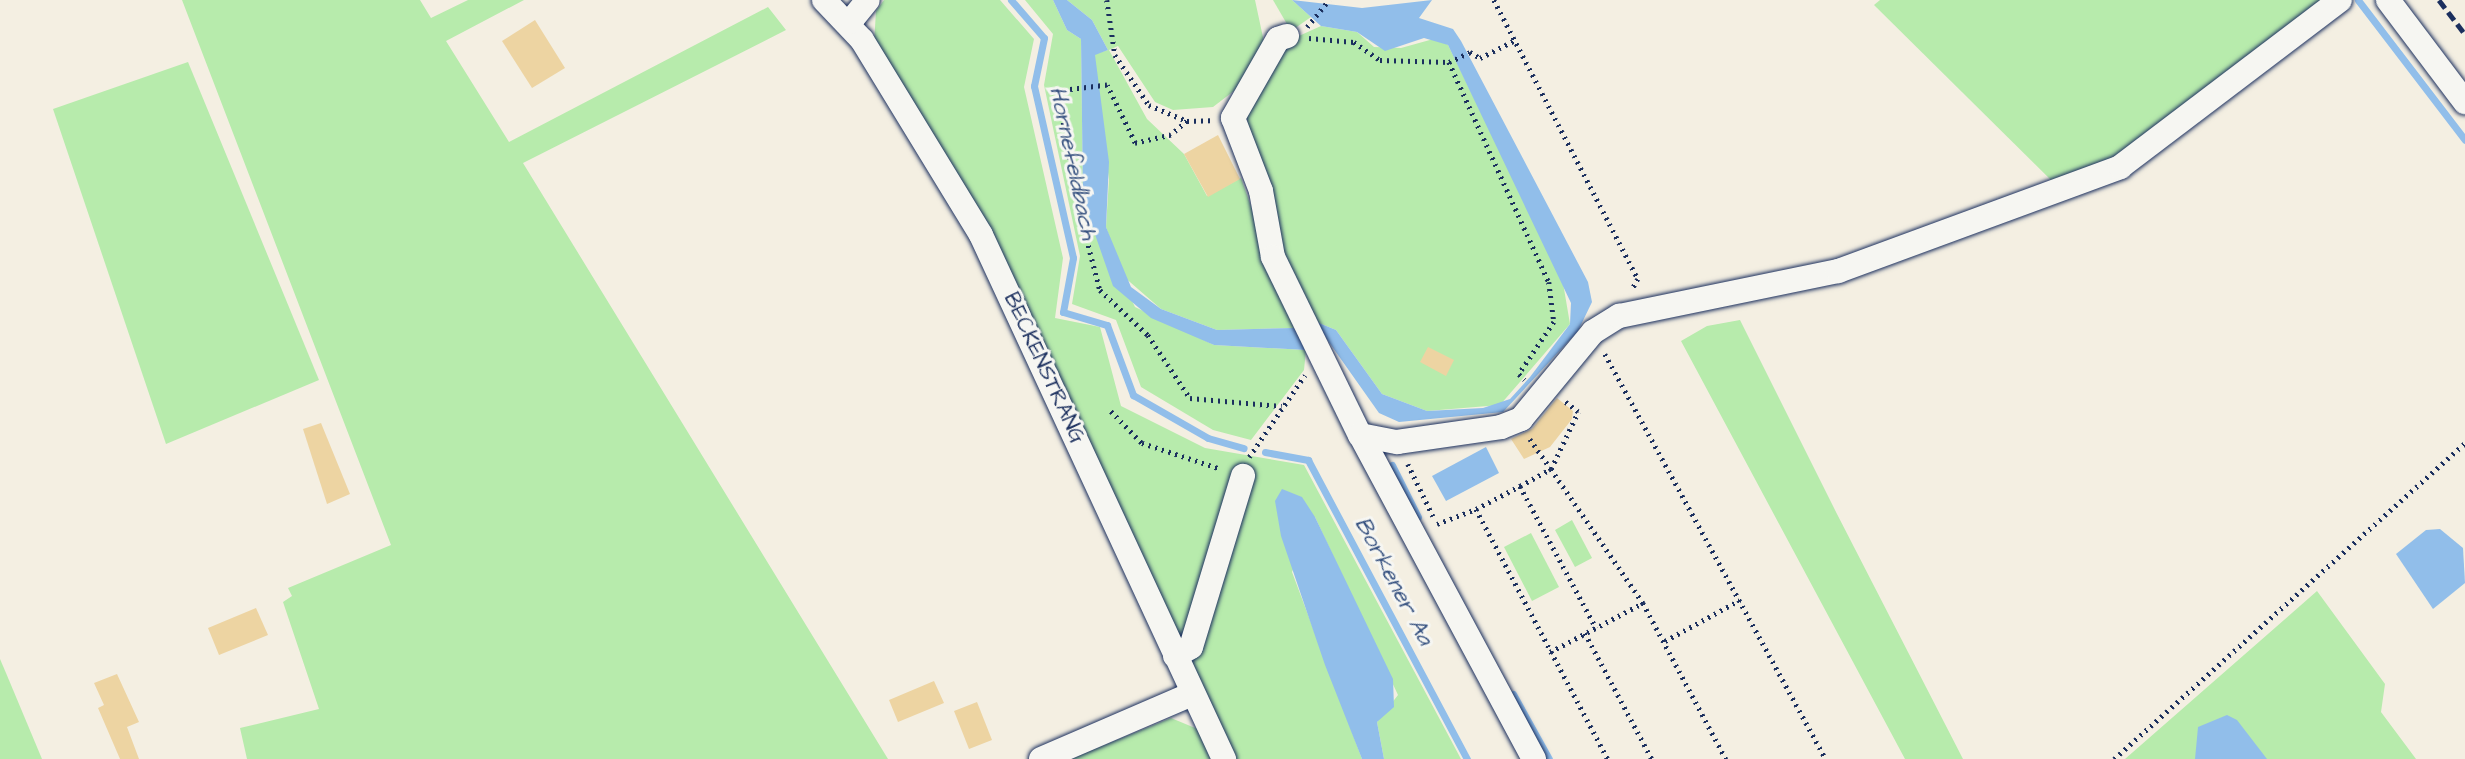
<!DOCTYPE html>
<html>
<head>
<meta charset="utf-8">
<style>
	body { margin:0 }
	#map { position:relative; width:2465px; height:759px; overflow:hidden; background:#f4efe2; font-family:"Architects Daughter",sans-serif }
	div>[style] { position:absolute }
	.green>* { inset:0; background:#b7ebac }
	.water>* { inset:0; background:#91beea }
	.stream>* { height:7px; margin:-3.5px; padding:0 3.5px; transform-origin:3.5px; border-radius:3.5px; background:#91beea }
	.building>* { inset:0; background:#edd4a2 }
	.path>* { height:4.5px; margin-top:-2.25px; transform-origin:0; background:repeating-linear-gradient(90deg,#1b2f5e 0 2px,transparent 0 7px) }
	.roads { filter:drop-shadow(0 0 2px #1b2f5e) drop-shadow(0 0 2px #1b2f5e) }
	.minor>* { height:24px; margin:-12px; padding:0 12px; transform-origin:12px; border-radius:12px; background:#f6f6f2 }
	.rail>* { height:5px; margin-top:-2.5px; transform-origin:0; background:repeating-linear-gradient(90deg,#1b2f5e 0 10px,transparent 0 15px) }
	span { translate:-50% -50%; white-space:nowrap; text-align:center; line-height:1.15; -webkit-text-stroke:6px #f6f6f2; paint-order:stroke }
	.street-label { font-size:21px; color:#1b2f5e }
	.water-label { font-size:23px; color:#385381; font-style:italic }
</style>
</head>
<body>
<div id="map">
	<div class="green">
		<div style="clip-path:polygon(182px 0,420px 0,431px 18px,468px 0,524px 0,446px 41px,509px 142px,768px 7px,786px 30px,523px 163px,888px 759px,247px 759px,240px 728px,319px 709px,283px 602px,292px 596px,288px 588px,391px 545px)"></div>
		<div style="clip-path:polygon(884px 0,1000px 0,1034px 39px,1024px 87px,1063px 258px,1055px 318px,1100px 327px,1121px 406px,1205px 448px,1304px 465px,1461px 759px,1384px 759px,1377px 722px,1398px 695px,1315px 517px,1292px 572px,1362px 759px,1235px 759px,874px 44px,876px 11px)"></div>
		<div style="clip-path:polygon(1025px 0,1053px 0,1067px 30px,1081px 39px,1083px 200px,1135px 307px,1214px 345px,1306px 350px,1304px 370px,1251px 440px,1213px 430px,1141px 387px,1116px 320px,1072px 304px,1080px 256px,1044px 85px,1053px 34px)"></div>
		<div style="clip-path:polygon(1067px 0,1255px 0,1264px 42px,1239px 87px,1213px 107px,1173px 110px,1155px 102px,1118px 46px,1109px 50px,1147px 119px,1184px 154px,1207px 196px,1241px 178px,1294px 328px,1217px 330px,1161px 309px,1123px 276px,1106px 227px,1109px 179px,1095px 84px,1095px 54px,1108px 50px,1092px 20px)"></div>
		<div style="clip-path:polygon(1273px 0,1292px 0,1311px 17px,1291px 31px)"></div>
		<div style="clip-path:polygon(1880px 0,2333px 0,2157px 138px,2056px 185px,1874px 5px)"></div>
		<div style="clip-path:polygon(1321px 26px,1357px 32px,1374px 47px,1401px 48px,1437px 38px,1448px 45px,1562px 277px,1570px 324px,1500px 405px,1427px 411px,1382px 394px,1336px 330px,1314px 321px,1279px 256px,1246px 115px,1281px 44px)"></div>
		<div style="clip-path:polygon(188px 62px,319px 380px,166px 444px,53px 109px)"></div>
		<div style="clip-path:polygon(1740px 320px,1837px 514px,1963px 759px,1905px 759px,1681px 341px,1707px 326px)"></div>
		<div style="clip-path:polygon(1572px 520px,1592px 558px,1575px 567px,1555px 530px)"></div>
		<div style="clip-path:polygon(1531px 533px,1559px 587px,1532px 601px,1504px 547px)"></div>
		<div style="clip-path:polygon(2317px 591px,2385px 684px,2381px 712px,2416px 759px,2125px 759px)"></div>
		<div style="clip-path:polygon(0 659px,6px 673px,42px 759px,0 759px)"></div>
		<div style="clip-path:polygon(1171px 718px,1200px 730px,1215px 759px,1070px 759px)"></div>
	</div>
	<div class="water">
		<div style="clip-path:polygon(1053px 0,1067px 0,1092px 20px,1108px 50px,1095px 55px,1109px 162px,1106px 227px,1131px 287px,1161px 309px,1217px 330px,1294px 328px,1306px 350px,1214px 345px,1151px 318px,1113px 286px,1083px 200px,1081px 39px,1067px 30px)"></div>
		<div style="clip-path:polygon(1292px 0,1362px 8px,1432px 0,1419px 18px,1453px 29px,1461px 41px,1588px 282px,1592px 302px,1578px 331px,1503px 412px,1399px 422px,1379px 413px,1314px 321px,1336px 330px,1382px 394px,1427px 411px,1483px 408px,1510px 399px,1530px 377px,1570px 324px,1571px 303px,1448px 45px,1424px 38px,1385px 51px,1357px 32px,1321px 26px)"></div>
		<div style="clip-path:polygon(1486px 447px,1499px 473px,1446px 501px,1432px 476px)"></div>
		<div style="clip-path:polygon(1282px 489px,1302px 497px,1315px 517px,1393px 679px,1394px 707px,1377px 722px,1384px 759px,1362px 759px,1325px 665px,1281px 536px,1275px 501px)"></div>
		<div style="clip-path:polygon(2440px 529px,2463px 548px,2465px 583px,2433px 609px,2396px 554px,2426px 530px)"></div>
		<div style="clip-path:polygon(2227px 715px,2237px 720px,2267px 759px,2195px 759px,2198px 727px)"></div>
	</div>
	<div class="stream">
		<div style="left:1011px;top:0;width:50px;rotate:49deg"></div>
		<div style="left:1044px;top:38px;width:49px;rotate:101.8deg"></div>
		<div style="left:1034px;top:86px;width:176px;rotate:77.2deg"></div>
		<div style="left:1073px;top:258px;width:55px;rotate:100.5deg"></div>
		<div style="left:1063px;top:312px;width:46px;rotate:16.5deg"></div>
		<div style="left:1107px;top:325px;width:75px;rotate:69.6deg"></div>
		<div style="left:1133px;top:395px;width:86px;rotate:29.8deg"></div>
		<div style="left:1208px;top:438px;width:37px;rotate:16deg"></div>
		<div style="left:2358px;top:0;width:176px;rotate:52.6deg"></div>
		<div style="left:1265px;top:452px;width:44px;rotate:10.5deg"></div>
		<div style="left:1308px;top:460px;width:339px;rotate:62deg"></div>
		<div style="left:1392px;top:465px;width:58px;rotate:63.4deg"></div>
		<div style="left:1513px;top:694px;width:74px;rotate:61deg"></div>
	</div>
	<div class="building">
		<div style="clip-path:polygon(535px 20px,565px 68px,532px 88px,502px 41px)"></div>
		<div style="clip-path:polygon(1218px 135px,1240px 179px,1208px 197px,1184px 154px)"></div>
		<div style="clip-path:polygon(1428px 347px,1454px 360px,1446px 376px,1420px 362px)"></div>
		<div style="clip-path:polygon(1557px 398px,1573px 411px,1572px 419px,1550px 447px,1524px 459px,1511px 439px,1532px 429px)"></div>
		<div style="clip-path:polygon(321px 423px,350px 494px,327px 504px,303px 429px)"></div>
		<div style="clip-path:polygon(256px 608px,268px 635px,219px 655px,208px 628px)"></div>
		<div style="clip-path:polygon(117px 674px,139px 722px,127px 727px,139px 759px,120px 759px,98px 708px,104px 705px,94px 683px)"></div>
		<div style="clip-path:polygon(934px 681px,944px 703px,898px 722px,889px 700px)"></div>
		<div style="clip-path:polygon(977px 702px,992px 740px,969px 749px,954px 711px)"></div>
	</div>
	<div class="path">
		<div style="left:1107px;top:0;width:56px;rotate:81.7deg"></div>
		<div style="left:1115px;top:55px;width:60px;rotate:55.8deg"></div>
		<div style="left:1149px;top:105px;width:41px;rotate:22.8deg"></div>
		<div style="left:1187px;top:121px;width:24px;rotate:-2deg"></div>
		<div style="left:1494px;top:0;width:314px;rotate:62.7deg"></div>
		<div style="left:1638px;top:279px;width:13px;rotate:119deg"></div>
		<div style="left:1307px;top:27px;width:35px;rotate:-51deg"></div>
		<div style="left:1309px;top:38px;width:45px;rotate:5.1deg"></div>
		<div style="left:1354px;top:42px;width:32px;rotate:35deg"></div>
		<div style="left:1380px;top:60px;width:69px;rotate:1.7deg"></div>
		<div style="left:1449px;top:62px;width:23px;rotate:-25deg"></div>
		<div style="left:1470px;top:52px;width:12px;rotate:31deg"></div>
		<div style="left:1480px;top:58px;width:39px;rotate:-27deg"></div>
		<div style="left:1449px;top:62px;width:242px;rotate:65.6deg"></div>
		<div style="left:1549px;top:282px;width:40px;rotate:82.9deg"></div>
		<div style="left:1554px;top:322px;width:63px;rotate:123.9deg"></div>
		<div style="left:1519px;top:374px;width:8px;rotate:45deg"></div>
		<div style="left:1187px;top:121px;width:21px;rotate:139deg"></div>
		<div style="left:1171px;top:135px;width:37px;rotate:167deg"></div>
		<div style="left:1135px;top:143px;width:64px;rotate:-115.8deg"></div>
		<div style="left:1107px;top:85px;width:41px;rotate:173deg"></div>
		<div style="left:1066px;top:90px;width:13px;rotate:117deg"></div>
		<div style="left:1060px;top:102px;width:105px;rotate:80.1deg"></div>
		<div style="left:1078px;top:205px;width:88px;rotate:75.5deg"></div>
		<div style="left:1100px;top:290px;width:66px;rotate:43.2deg"></div>
		<div style="left:1148px;top:335px;width:76px;rotate:56.3deg"></div>
		<div style="left:1190px;top:398px;width:92px;rotate:5deg"></div>
		<div style="left:1605px;top:354px;width:461px;rotate:61.4deg"></div>
		<div style="left:1111px;top:411px;width:45px;rotate:45.9deg"></div>
		<div style="left:1142px;top:443px;width:83px;rotate:18.2deg"></div>
		<div style="left:1530px;top:439px;width:37px;rotate:55deg"></div>
		<div style="left:1551px;top:469px;width:63px;rotate:-64.7deg"></div>
		<div style="left:1578px;top:412px;width:18px;rotate:-142deg"></div>
		<div style="left:1249px;top:457px;width:99px;rotate:-55.7deg"></div>
		<div style="left:1408px;top:464px;width:58px;rotate:64.3deg"></div>
		<div style="left:1520px;top:486px;width:35px;rotate:-29deg"></div>
		<div style="left:1551px;top:469px;width:163px;rotate:55.5deg"></div>
		<div style="left:1476px;top:509px;width:50px;rotate:-27.6deg"></div>
		<div style="left:1520px;top:486px;width:161px;rotate:61.8deg"></div>
		<div style="left:1437px;top:524px;width:42px;rotate:-21deg"></div>
		<div style="left:1476px;top:509px;width:283px;rotate:62.2deg"></div>
		<div style="left:1585px;top:633px;width:143px;rotate:62deg"></div>
		<div style="left:1665px;top:641px;width:85px;rotate:-28.7deg"></div>
		<div style="left:1550px;top:652px;width:105px;rotate:-27.8deg"></div>
		<div style="left:1643px;top:603px;width:177px;rotate:62deg"></div>
		<div style="left:2114px;top:759px;width:472px;rotate:-42deg"></div>
	</div>
	<div class="roads">
		<div class="minor">
			<div style="left:824px;top:0;width:55px;rotate:46.5deg"></div>
			<div style="left:862px;top:40px;width:228px;rotate:58.6deg"></div>
			<div style="left:981px;top:235px;width:578px;rotate:65.12deg"></div>
			<div style="left:2388px;top:0;width:128px;rotate:53deg"></div>
			<div style="left:850px;top:22px;width:28px;rotate:-51deg"></div>
			<div style="left:1287px;top:36px;width:9px;rotate:162deg"></div>
			<div style="left:1278px;top:39px;width:91px;rotate:119.7deg"></div>
			<div style="left:1233px;top:118px;width:78px;rotate:69deg"></div>
			<div style="left:1261px;top:191px;width:67px;rotate:79.7deg"></div>
			<div style="left:1273px;top:257px;width:198px;rotate:64deg"></div>
			<div style="left:1175px;top:656px;width:18px;rotate:-29deg"></div>
			<div style="left:1191px;top:647px;width:179px;rotate:-73.1deg"></div>
			<div style="left:1041px;top:759px;width:164px;rotate:-23.3deg"></div>
			<div style="left:1534px;top:759px;width:368px;rotate:-118.2deg"></div>
			<div style="left:1360px;top:435px;width:38px;rotate:11deg"></div>
			<div style="left:1397px;top:442px;width:105px;rotate:-8.2deg"></div>
			<div style="left:1501px;top:427px;width:22px;rotate:-22deg"></div>
			<div style="left:1521px;top:419px;width:113px;rotate:-50.4deg"></div>
			<div style="left:1593px;top:332px;width:31px;rotate:-32deg"></div>
			<div style="left:1619px;top:316px;width:224px;rotate:-11.6deg"></div>
			<div style="left:1838px;top:271px;width:301px;rotate:-20.2deg"></div>
			<div style="left:2120px;top:167px;width:276px;rotate:-37.2deg"></div>
		</div>
	</div>
	<div class="rail">
		<div style="left:2439px;top:0;width:43px;rotate:52.6deg"></div>
	</div>
	<div class="street-label">
		<span style="left:1044px;top:368px;rotate:65deg">BECKENSTRANG</span>
	</div>
	<div class="water-label">
		<span style="left:1073px;top:163px;rotate:78deg">Hornefeldbach</span>
		<span style="left:1394px;top:581px;rotate:62deg">Borkener Aa</span>
	</div>
</div>
</body>
</html>
